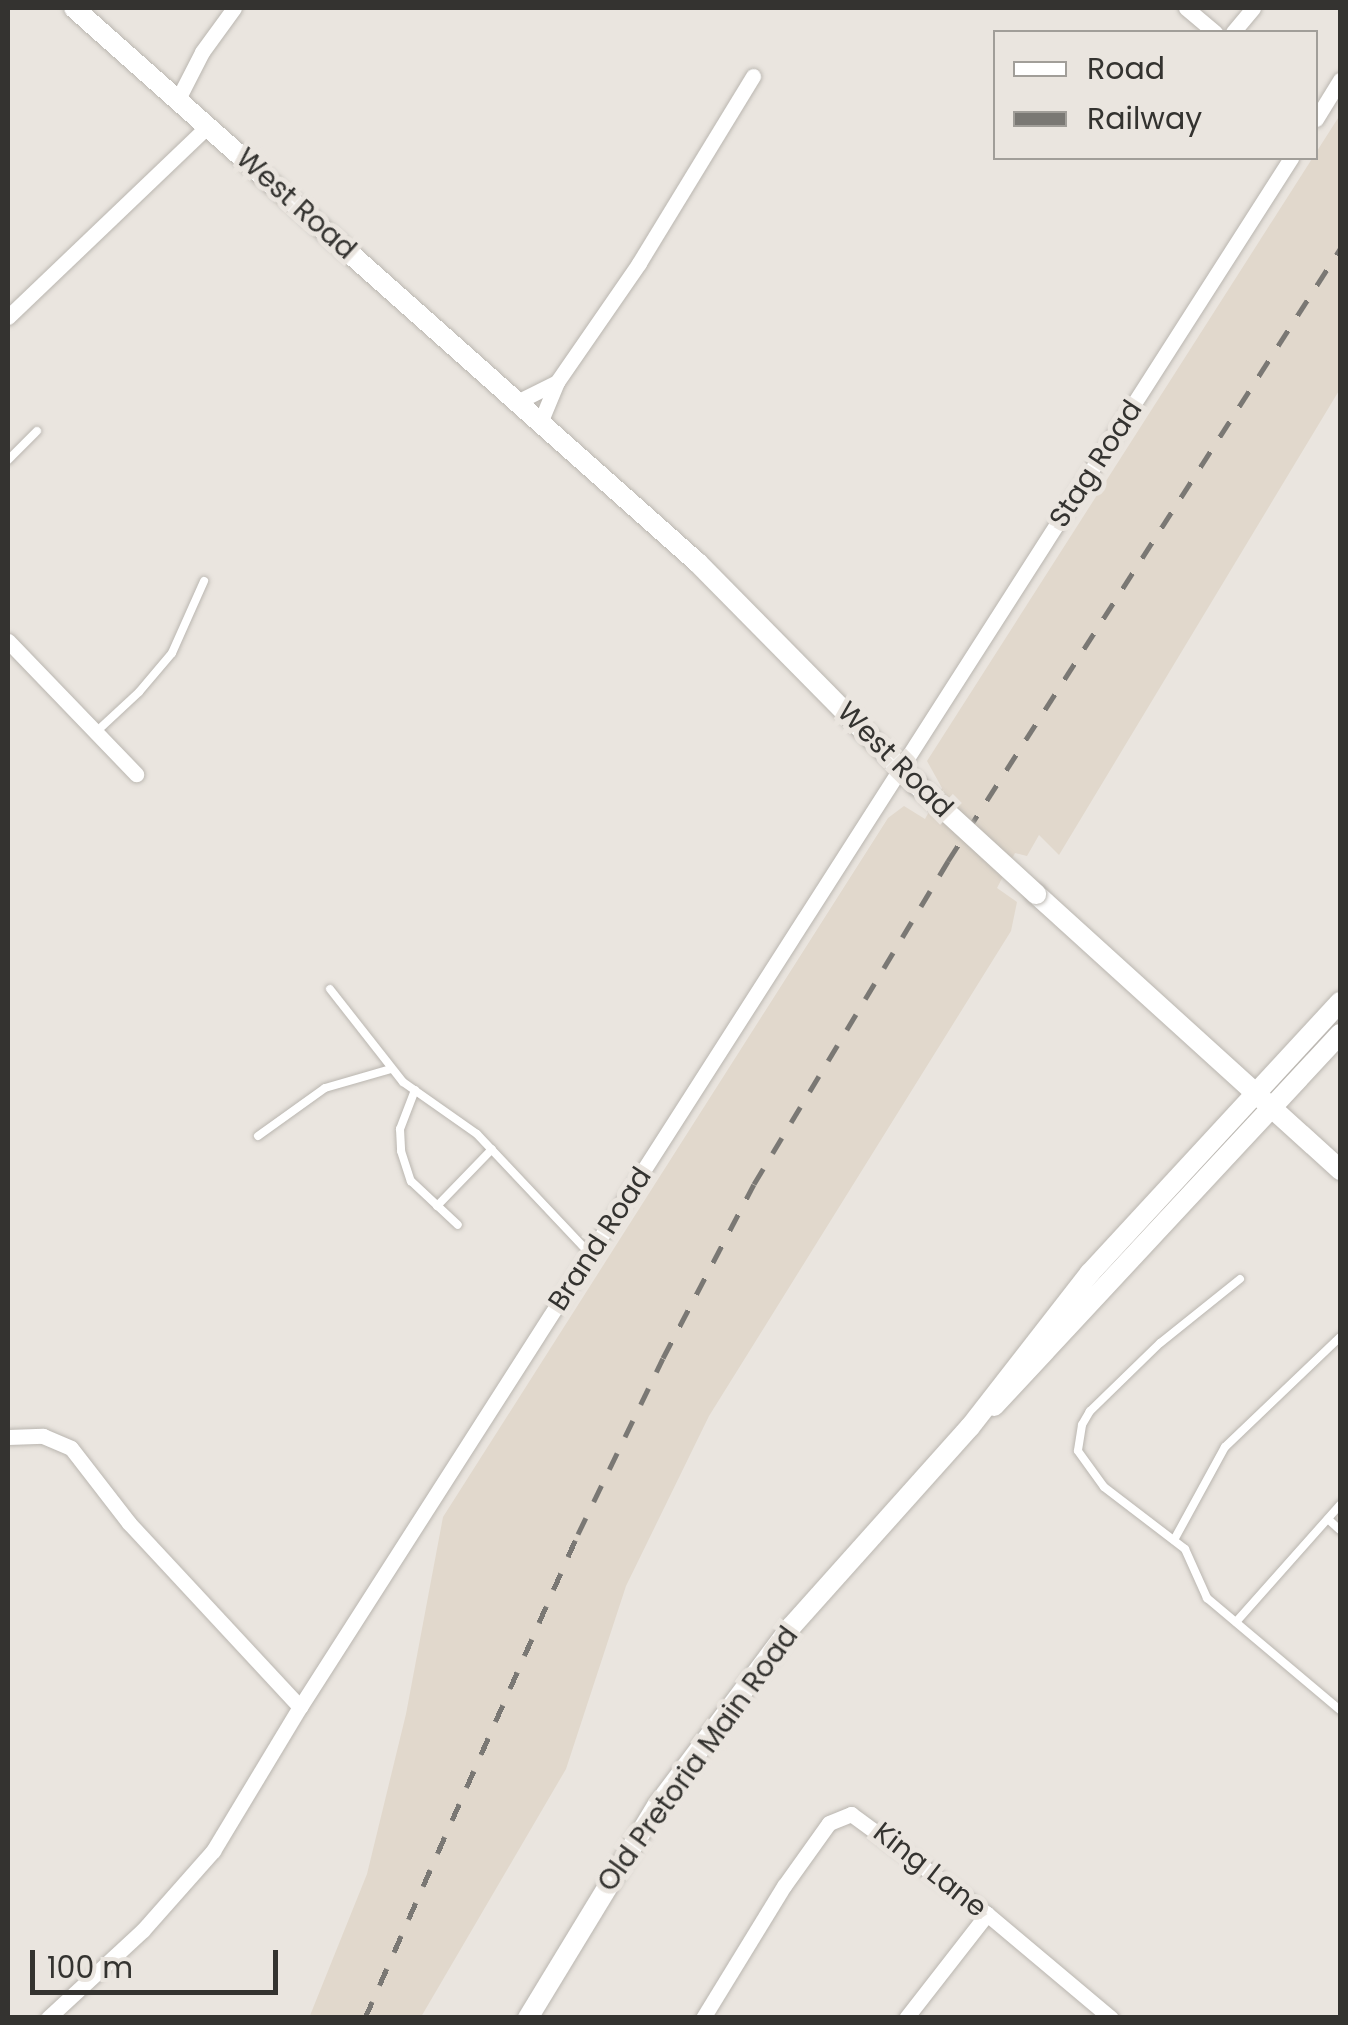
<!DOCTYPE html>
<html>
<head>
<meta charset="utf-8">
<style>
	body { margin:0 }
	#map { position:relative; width:1348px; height:2025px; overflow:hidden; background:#eae5df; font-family:Poppins,sans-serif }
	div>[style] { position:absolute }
	.built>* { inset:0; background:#e1d8cc }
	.roads { filter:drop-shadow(0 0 2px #bab6b0) drop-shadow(0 0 2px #bab6b0) }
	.lane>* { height:8px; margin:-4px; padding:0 4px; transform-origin:4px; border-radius:4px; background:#fff }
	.street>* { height:15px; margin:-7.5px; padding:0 7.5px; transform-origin:7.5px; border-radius:7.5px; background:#fff }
	.secondary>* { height:20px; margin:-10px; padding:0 10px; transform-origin:10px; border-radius:10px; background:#fff }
	.rail>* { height:5px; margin-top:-2.5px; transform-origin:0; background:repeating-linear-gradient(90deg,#7a7874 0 18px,transparent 0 36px) }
	.bridges { filter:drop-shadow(0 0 2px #bab6b0) drop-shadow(0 0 2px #bab6b0) }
	.secondary-bridge>* { height:20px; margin:-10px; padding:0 10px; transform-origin:10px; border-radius:10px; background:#fff }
	span { translate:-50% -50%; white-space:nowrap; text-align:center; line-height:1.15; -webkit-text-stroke:10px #eae5df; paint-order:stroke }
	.street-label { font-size:28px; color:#343330 }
	.frame { position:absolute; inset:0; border:10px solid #343330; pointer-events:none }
	.legend { position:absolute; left:993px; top:30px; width:325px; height:130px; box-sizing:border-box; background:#eae5df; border:2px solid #a19e99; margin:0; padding:12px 18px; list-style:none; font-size:30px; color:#343330 }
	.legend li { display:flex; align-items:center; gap:20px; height:50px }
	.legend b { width:50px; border:2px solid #a19e99 }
	.scale { position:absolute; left:30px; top:1950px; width:248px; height:45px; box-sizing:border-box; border:5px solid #343330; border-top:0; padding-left:12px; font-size:30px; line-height:35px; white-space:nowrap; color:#343330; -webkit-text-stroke:8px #eae5df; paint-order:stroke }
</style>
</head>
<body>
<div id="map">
	<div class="built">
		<div style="clip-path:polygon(1340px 115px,1340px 389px,1059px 855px,1039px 835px,1027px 856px,1015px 853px,997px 888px,1017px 902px,1011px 931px,709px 1416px,626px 1586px,566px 1769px,421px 2017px,309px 2018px,367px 1874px,406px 1714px,443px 1517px,888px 818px,904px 806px,925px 819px,942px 788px,927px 761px)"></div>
	</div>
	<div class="roads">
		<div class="lane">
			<div style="left:8px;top:460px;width:41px;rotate:-45deg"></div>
			<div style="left:96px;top:732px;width:59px;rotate:-42.9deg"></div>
			<div style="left:139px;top:692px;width:51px;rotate:-49.8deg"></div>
			<div style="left:172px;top:653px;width:79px;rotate:-66deg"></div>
			<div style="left:330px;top:989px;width:118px;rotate:51.9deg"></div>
			<div style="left:403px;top:1082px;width:90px;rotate:35.1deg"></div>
			<div style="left:477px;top:1134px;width:165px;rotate:46.7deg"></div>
			<div style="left:415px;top:1090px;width:42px;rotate:111deg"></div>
			<div style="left:400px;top:1129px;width:22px;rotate:87deg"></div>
			<div style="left:401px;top:1151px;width:32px;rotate:72deg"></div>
			<div style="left:411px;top:1181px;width:64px;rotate:43.1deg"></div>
			<div style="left:258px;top:1136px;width:82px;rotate:-35.6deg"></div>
			<div style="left:325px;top:1088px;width:69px;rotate:-16.1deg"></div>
			<div style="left:437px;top:1206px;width:79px;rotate:-46deg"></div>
			<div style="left:1240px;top:1279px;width:102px;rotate:141.3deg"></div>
			<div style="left:1160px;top:1343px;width:98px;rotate:135.8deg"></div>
			<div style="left:1090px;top:1411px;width:16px;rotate:120deg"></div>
			<div style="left:1082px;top:1425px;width:26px;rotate:99deg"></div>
			<div style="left:1078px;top:1451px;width:44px;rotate:54.2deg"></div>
			<div style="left:1104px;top:1487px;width:102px;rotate:37.4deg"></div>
			<div style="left:1185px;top:1549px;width:54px;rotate:65.8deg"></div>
			<div style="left:1207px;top:1598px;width:174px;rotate:40.1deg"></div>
			<div style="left:1328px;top:1519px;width:16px;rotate:43deg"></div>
			<div style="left:1174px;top:1540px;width:106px;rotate:-61.3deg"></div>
			<div style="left:1225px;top:1447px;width:159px;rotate:-43.7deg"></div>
			<div style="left:1236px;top:1622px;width:157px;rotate:-48.4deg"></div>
		</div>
		<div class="street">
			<div style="left:1186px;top:8px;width:38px;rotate:40deg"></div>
			<div style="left:1233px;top:32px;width:31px;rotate:-50deg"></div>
			<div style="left:178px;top:99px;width:53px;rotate:-62.9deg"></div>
			<div style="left:202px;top:52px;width:54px;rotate:-54deg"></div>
			<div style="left:1316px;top:119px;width:46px;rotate:-58.4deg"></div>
			<div style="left:8px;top:317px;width:277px;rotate:-43.7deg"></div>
			<div style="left:517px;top:402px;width:45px;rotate:-26.6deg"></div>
			<div style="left:540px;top:423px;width:44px;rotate:-67.5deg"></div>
			<div style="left:557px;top:382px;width:145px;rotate:-55.4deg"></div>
			<div style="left:639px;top:263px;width:219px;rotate:-58.6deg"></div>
			<div style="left:8px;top:641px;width:185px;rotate:46.1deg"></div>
			<div style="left:8px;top:1437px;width:35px;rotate:-2deg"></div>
			<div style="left:43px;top:1436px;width:30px;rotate:23deg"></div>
			<div style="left:71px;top:1448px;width:95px;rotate:52.3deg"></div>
			<div style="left:129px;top:1523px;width:251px;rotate:47.1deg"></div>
			<div style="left:48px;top:2018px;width:129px;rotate:-42.8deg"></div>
			<div style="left:143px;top:1930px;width:106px;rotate:-48.5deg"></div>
			<div style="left:213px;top:1851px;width:168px;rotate:-58.9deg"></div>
			<div style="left:300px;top:1707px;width:1839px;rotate:-57.39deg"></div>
			<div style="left:703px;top:2018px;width:155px;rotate:-58.5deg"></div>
			<div style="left:784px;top:1886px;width:77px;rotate:-54.5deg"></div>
			<div style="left:829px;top:1823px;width:24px;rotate:-22deg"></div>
			<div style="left:851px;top:1814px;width:169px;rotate:36.3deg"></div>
			<div style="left:987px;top:1914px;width:162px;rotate:40deg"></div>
			<div style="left:906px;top:2018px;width:132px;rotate:-52.1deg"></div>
		</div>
		<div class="secondary">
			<div style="left:74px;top:8px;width:835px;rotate:41.65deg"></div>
			<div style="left:698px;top:563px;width:310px;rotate:45.4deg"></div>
			<div style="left:1036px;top:894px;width:411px;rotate:42.2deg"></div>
			<div style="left:994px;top:1406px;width:508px;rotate:-47.07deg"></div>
			<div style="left:528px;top:2018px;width:248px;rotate:-58.7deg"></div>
			<div style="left:657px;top:1806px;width:224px;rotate:-53.2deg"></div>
			<div style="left:791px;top:1627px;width:268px;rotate:-48.2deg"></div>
			<div style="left:970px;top:1427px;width:195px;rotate:-52.1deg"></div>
			<div style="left:1090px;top:1273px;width:369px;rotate:-47.3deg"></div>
		</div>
	</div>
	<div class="rail">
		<div style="left:365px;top:2018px;width:529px;rotate:-66.25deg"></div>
		<div style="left:578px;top:1534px;width:195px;rotate:-64.2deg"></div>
		<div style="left:663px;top:1358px;width:196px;rotate:-62.4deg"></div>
		<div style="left:754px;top:1184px;width:377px;rotate:-59deg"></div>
		<div style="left:948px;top:861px;width:727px;rotate:-57.36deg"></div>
	</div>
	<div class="bridges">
		<div class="secondary-bridge">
			<div style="left:916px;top:784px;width:163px;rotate:42.5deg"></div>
		</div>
	</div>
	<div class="street-label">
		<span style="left:296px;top:204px;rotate:42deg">West Road</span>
		<span style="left:1096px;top:464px;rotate:-57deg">Stag Road</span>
		<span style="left:895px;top:760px;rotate:45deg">West Road</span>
		<span style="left:600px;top:1239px;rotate:-57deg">Brand Road</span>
		<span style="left:698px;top:1759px;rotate:-54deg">Old Pretoria Main Road</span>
		<span style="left:930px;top:1870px;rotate:38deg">King Lane</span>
	</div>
	<div class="frame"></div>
	<ul class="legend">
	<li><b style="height:12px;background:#fff"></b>Road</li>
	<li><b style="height:12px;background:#7a7874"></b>Railway</li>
	</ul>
	<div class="scale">100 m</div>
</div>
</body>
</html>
